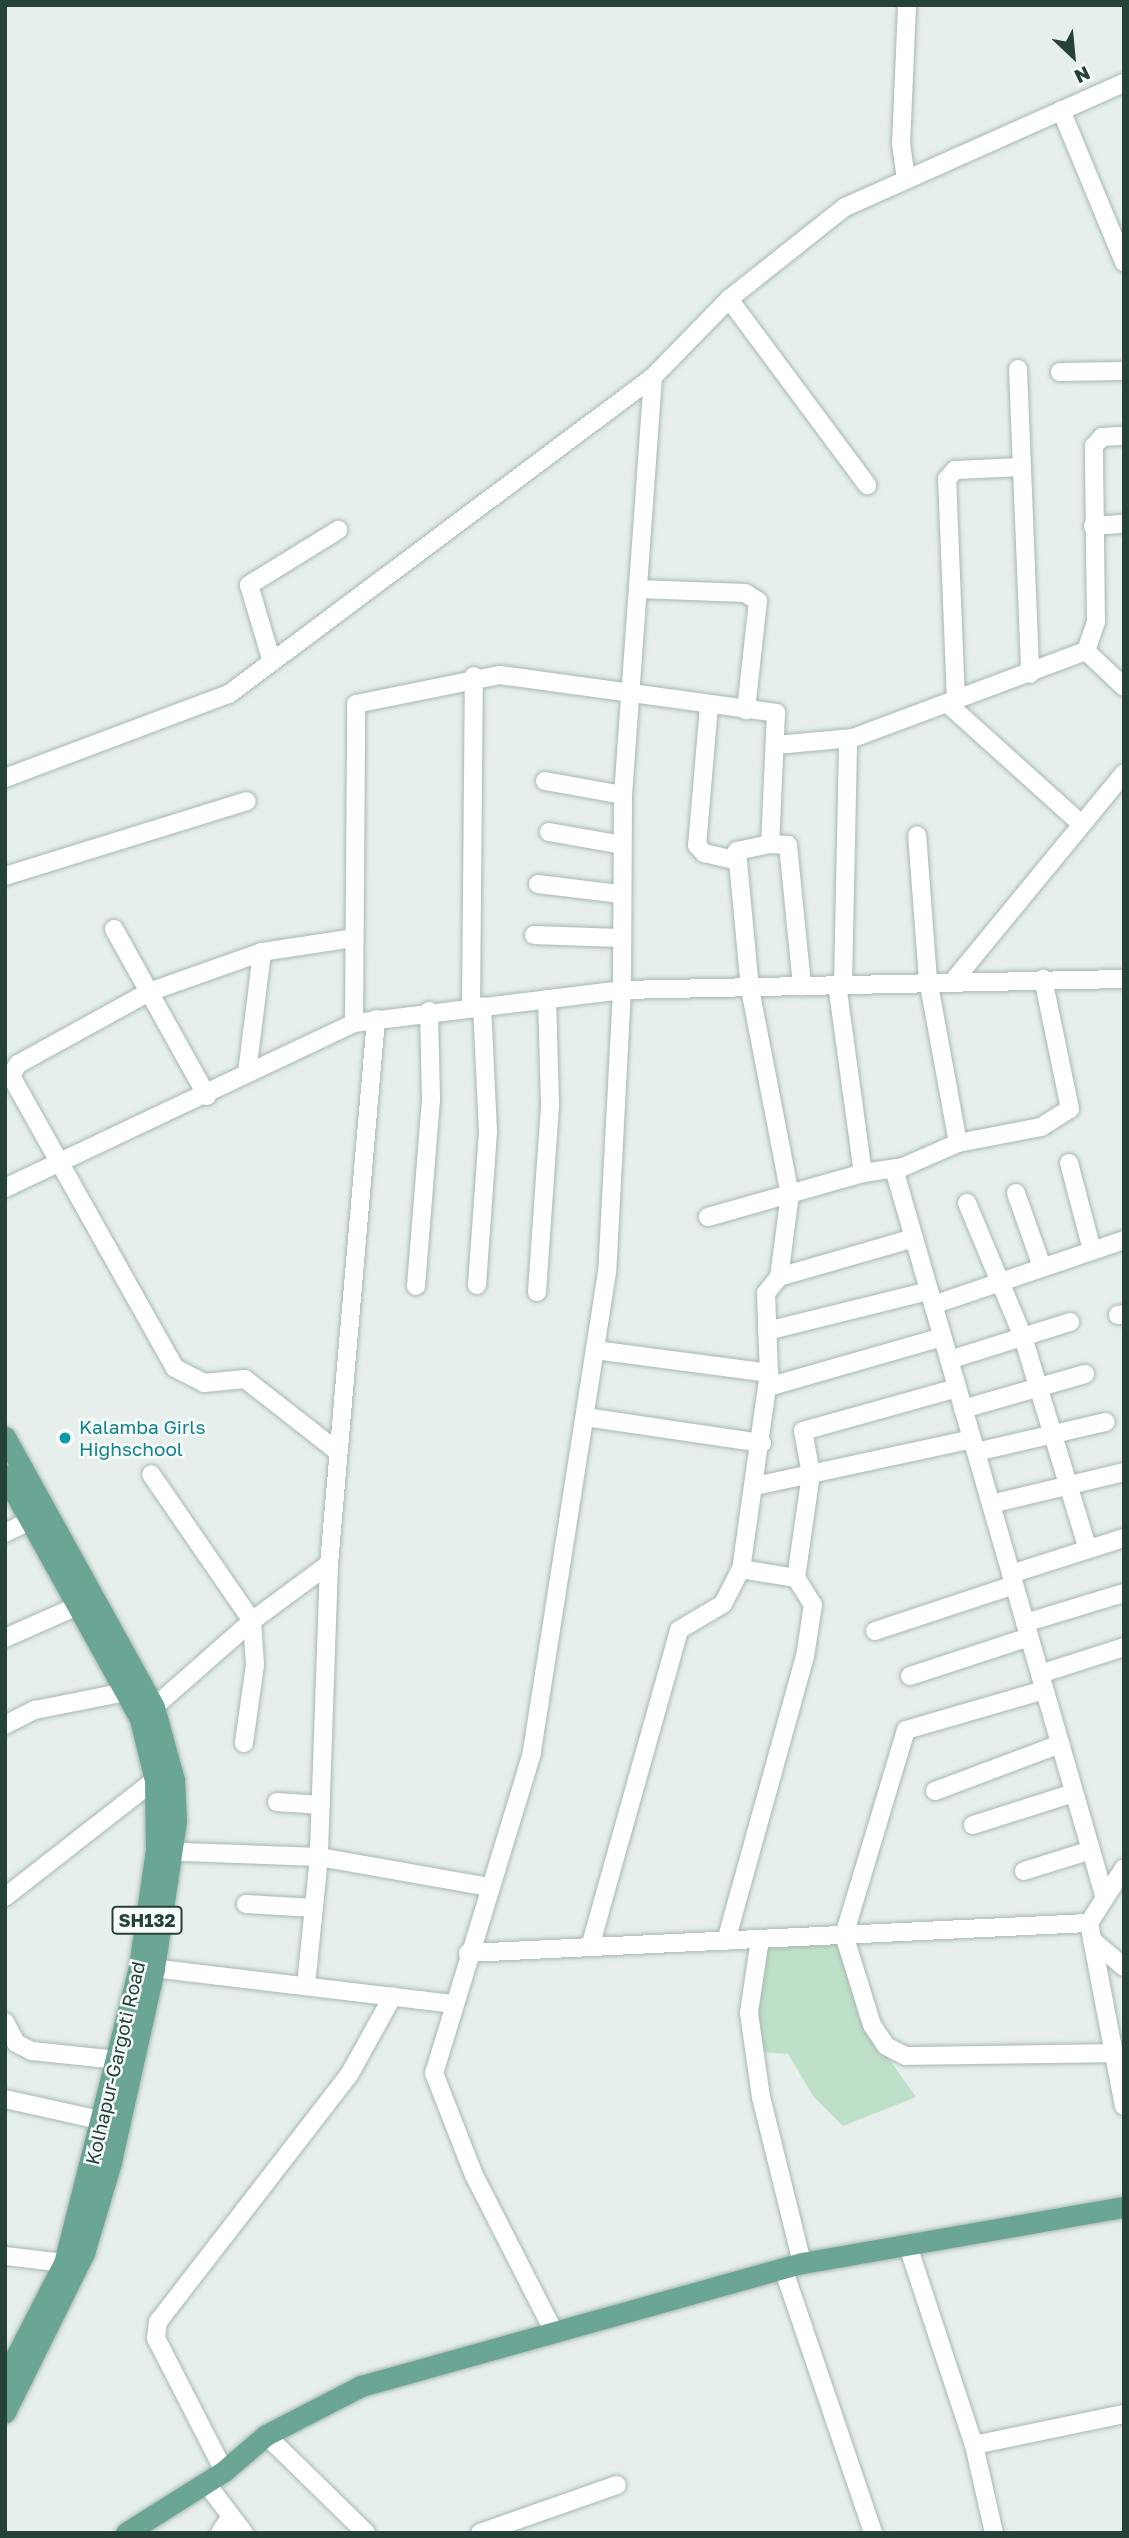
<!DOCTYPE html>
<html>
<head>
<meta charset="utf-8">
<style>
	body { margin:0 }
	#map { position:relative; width:1129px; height:2538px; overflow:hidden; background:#e6efeb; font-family:"Golos Text",sans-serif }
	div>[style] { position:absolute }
	.green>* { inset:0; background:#bfe0c8 }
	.roads { filter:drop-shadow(0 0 2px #a8b8b2) drop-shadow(0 0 2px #a8b8b2) }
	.minor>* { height:18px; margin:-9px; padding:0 9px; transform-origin:9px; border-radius:9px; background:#fff }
	.major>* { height:21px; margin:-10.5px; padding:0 10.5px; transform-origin:10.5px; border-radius:10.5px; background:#6aa596 }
	.dots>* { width:19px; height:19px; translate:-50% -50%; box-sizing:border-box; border:4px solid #f7fbf9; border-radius:50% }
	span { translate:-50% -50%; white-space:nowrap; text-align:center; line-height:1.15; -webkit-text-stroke:5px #f7fbf9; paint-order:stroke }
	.shield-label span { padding:2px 5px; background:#f7fbf9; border:2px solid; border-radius:5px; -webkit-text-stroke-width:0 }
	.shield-label { font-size:18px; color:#24423a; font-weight:700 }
	.culture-label { font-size:19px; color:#0d838f }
	.left { translate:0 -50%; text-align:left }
	.street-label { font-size:19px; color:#24423a }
	.frame { position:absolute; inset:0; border:7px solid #24423a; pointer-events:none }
	.north { position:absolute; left:1038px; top:21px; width:70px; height:70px; -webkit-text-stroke:5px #f7fbf9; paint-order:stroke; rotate:154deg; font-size:19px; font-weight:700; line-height:28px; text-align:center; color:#24423a }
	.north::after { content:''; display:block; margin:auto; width:24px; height:32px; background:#24423a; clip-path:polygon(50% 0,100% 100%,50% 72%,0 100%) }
</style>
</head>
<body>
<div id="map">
	<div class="green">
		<div style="clip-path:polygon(841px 1944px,858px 2015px,916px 2097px,843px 2126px,813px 2096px,788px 2054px,763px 2052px,757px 2013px,768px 1946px)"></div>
	</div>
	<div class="roads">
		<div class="minor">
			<div style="left:1061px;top:110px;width:165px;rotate:67.5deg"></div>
			<div style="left:906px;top:179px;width:35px;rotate:-98deg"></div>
			<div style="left:901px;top:144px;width:139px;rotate:-87.5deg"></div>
			<div style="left:729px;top:299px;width:232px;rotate:53.4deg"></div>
			<div style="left:1018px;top:369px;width:305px;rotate:87.7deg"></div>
			<div style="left:1060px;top:372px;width:64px;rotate:-0.9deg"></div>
			<div style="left:653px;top:377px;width:109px;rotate:-45.7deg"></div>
			<div style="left:729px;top:299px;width:148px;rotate:-38.4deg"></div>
			<div style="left:845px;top:207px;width:305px;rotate:-24deg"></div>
			<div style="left:1093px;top:526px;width:31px;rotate:-4deg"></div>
			<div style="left:638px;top:589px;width:107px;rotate:2.1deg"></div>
			<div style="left:745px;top:593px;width:15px;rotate:32deg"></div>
			<div style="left:758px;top:601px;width:110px;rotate:96.3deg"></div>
			<div style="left:1086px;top:651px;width:52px;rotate:43.5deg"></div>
			<div style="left:272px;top:662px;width:80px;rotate:-106.6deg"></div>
			<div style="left:249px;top:585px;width:105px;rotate:-31.7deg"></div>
			<div style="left:956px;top:701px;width:222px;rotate:-92.3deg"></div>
			<div style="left:947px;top:479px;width:12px;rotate:-48deg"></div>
			<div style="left:955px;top:470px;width:67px;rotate:-2.6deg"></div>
			<div style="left:948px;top:704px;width:175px;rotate:42deg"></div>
			<div style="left:709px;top:706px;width:140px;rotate:94.9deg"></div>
			<div style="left:697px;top:845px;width:11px;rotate:49deg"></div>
			<div style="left:704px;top:853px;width:35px;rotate:13deg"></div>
			<div style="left:776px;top:745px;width:77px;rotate:-5.2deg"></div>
			<div style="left:853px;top:738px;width:249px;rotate:-20.5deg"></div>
			<div style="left:1086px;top:651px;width:31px;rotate:-71deg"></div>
			<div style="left:1096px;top:622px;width:176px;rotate:-90.7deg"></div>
			<div style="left:1094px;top:446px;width:12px;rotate:-48deg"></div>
			<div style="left:1102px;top:437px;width:22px;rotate:-3deg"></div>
			<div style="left:5px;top:778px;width:239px;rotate:-20.6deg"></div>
			<div style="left:229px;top:694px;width:529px;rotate:-36.78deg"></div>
			<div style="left:653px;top:377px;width:419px;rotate:94.1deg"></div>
			<div style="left:623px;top:795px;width:195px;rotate:90.3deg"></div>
			<div style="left:622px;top:990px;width:282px;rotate:93deg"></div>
			<div style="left:607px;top:1272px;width:487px;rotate:98.9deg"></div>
			<div style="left:532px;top:1753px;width:335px;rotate:107deg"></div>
			<div style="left:434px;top:2073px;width:110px;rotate:68.6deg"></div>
			<div style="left:474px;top:2175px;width:176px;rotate:63deg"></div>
			<div style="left:545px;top:781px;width:79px;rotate:10.2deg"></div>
			<div style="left:549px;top:832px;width:74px;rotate:10.1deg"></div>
			<div style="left:770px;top:844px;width:18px;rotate:3deg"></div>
			<div style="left:788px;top:845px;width:142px;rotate:84.3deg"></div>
			<div style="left:5px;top:876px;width:253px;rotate:-17.2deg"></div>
			<div style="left:538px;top:884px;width:83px;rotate:7deg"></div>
			<div style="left:114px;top:929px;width:72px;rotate:60.9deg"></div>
			<div style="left:149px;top:992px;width:149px;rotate:151.2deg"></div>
			<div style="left:18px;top:1064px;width:14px;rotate:120deg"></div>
			<div style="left:11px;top:1076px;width:335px;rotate:60.7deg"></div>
			<div style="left:175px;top:1368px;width:33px;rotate:27deg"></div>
			<div style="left:204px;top:1383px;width:41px;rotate:-5.6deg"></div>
			<div style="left:245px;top:1379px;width:115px;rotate:38deg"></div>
			<div style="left:534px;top:935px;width:85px;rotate:2deg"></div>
			<div style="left:955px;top:979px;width:266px;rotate:-50.6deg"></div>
			<div style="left:837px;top:984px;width:191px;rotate:82.2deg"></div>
			<div style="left:863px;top:1173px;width:40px;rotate:-8.5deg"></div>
			<div style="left:903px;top:1167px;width:60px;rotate:-23.6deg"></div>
			<div style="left:958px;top:1143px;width:166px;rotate:-100.4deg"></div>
			<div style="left:928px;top:980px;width:145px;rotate:-94.3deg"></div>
			<div style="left:843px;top:984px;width:245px;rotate:-88.8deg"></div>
			<div style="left:471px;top:1007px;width:331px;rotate:-89.5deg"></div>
			<div style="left:354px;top:1023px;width:319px;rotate:-89.6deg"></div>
			<div style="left:356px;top:704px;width:147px;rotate:-11.4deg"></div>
			<div style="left:500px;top:675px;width:279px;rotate:7.8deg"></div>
			<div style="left:776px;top:713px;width:131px;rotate:92.6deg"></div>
			<div style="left:770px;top:844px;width:34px;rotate:168deg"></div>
			<div style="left:737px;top:851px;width:139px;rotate:84.6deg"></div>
			<div style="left:750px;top:989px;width:209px;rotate:79deg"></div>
			<div style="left:790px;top:1194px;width:84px;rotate:97.5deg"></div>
			<div style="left:247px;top:1073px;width:122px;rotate:-82.9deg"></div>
			<div style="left:207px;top:1096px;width:119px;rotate:-119.1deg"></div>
			<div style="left:149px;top:992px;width:120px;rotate:-19.5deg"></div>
			<div style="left:262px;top:952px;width:93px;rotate:-8.7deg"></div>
			<div style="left:958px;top:1143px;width:85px;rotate:-10.9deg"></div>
			<div style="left:1041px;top:1127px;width:34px;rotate:-32deg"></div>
			<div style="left:1070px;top:1109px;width:133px;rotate:-101.7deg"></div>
			<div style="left:1069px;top:1163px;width:90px;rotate:75.2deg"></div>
			<div style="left:894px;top:1169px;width:756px;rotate:73.87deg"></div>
			<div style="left:5px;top:1188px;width:386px;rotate:-25.3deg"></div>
			<div style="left:354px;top:1023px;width:270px;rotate:-7deg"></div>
			<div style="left:622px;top:990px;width:502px;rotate:-1.26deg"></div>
			<div style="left:1016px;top:1193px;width:78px;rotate:70.6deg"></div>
			<div style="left:967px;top:1203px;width:145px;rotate:67.3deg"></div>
			<div style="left:1023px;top:1337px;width:222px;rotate:73deg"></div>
			<div style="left:708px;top:1217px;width:161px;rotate:-15.8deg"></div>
			<div style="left:914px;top:1238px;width:141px;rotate:163.9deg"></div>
			<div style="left:779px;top:1277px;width:21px;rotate:129deg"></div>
			<div style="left:766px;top:1293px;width:80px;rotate:87.9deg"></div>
			<div style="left:769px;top:1373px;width:198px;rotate:98.1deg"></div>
			<div style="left:741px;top:1569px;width:56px;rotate:9.3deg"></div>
			<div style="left:796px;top:1578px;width:105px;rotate:-81.8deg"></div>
			<div style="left:811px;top:1474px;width:44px;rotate:-100.5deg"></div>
			<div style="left:803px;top:1431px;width:160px;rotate:-15.6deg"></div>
			<div style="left:477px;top:1285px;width:153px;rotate:-85.9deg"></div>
			<div style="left:488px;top:1132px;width:126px;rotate:-92.7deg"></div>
			<div style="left:416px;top:1286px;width:187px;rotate:-85.4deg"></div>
			<div style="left:431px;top:1100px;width:89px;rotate:-91.3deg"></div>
			<div style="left:537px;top:1292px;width:188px;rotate:-86deg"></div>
			<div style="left:550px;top:1104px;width:105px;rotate:-91.6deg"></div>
			<div style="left:933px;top:1305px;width:202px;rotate:-18.8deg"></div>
			<div style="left:1118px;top:1315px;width:6px;rotate:-9deg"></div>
			<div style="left:767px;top:1331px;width:167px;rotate:-13.9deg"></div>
			<div style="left:595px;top:1350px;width:176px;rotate:7.5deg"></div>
			<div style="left:949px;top:1360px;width:127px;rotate:-17.4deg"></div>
			<div style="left:768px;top:1387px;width:181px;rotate:-16deg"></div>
			<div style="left:963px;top:1409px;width:127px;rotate:-16deg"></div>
			<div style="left:585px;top:1417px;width:179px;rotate:8.4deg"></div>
			<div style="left:976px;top:1452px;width:133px;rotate:-13deg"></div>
			<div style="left:755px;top:1486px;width:222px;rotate:-12.2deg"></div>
			<div style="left:991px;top:1504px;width:137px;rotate:-13.5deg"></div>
			<div style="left:5px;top:1533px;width:30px;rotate:-26deg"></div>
			<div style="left:329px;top:1564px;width:293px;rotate:92deg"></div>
			<div style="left:319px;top:1857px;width:173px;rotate:10deg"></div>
			<div style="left:1011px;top:1574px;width:119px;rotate:-17.7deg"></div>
			<div style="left:1025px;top:1623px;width:103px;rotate:-16.9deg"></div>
			<div style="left:875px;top:1631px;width:146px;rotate:-18.3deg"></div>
			<div style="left:5px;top:1638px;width:84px;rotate:-23.8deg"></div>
			<div style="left:1040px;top:1674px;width:88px;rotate:-17.8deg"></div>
			<div style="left:910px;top:1676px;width:125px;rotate:-18.1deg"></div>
			<div style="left:1044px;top:1690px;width:144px;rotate:163.8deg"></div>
			<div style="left:906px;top:1730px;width:214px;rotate:106.8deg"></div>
			<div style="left:844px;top:1935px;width:94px;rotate:72.7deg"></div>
			<div style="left:872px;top:2025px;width:25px;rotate:56deg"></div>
			<div style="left:886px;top:2046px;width:22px;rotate:27deg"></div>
			<div style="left:906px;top:2056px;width:208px;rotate:-0.8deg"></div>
			<div style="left:145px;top:1715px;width:142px;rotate:-41.3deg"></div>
			<div style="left:252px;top:1621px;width:178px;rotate:-124.5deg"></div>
			<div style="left:5px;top:1725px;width:34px;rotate:-27deg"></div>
			<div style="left:35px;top:1710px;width:93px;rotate:-11.2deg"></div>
			<div style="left:244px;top:1743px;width:79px;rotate:-82deg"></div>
			<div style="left:255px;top:1665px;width:44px;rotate:-93.9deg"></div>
			<div style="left:252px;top:1621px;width:96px;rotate:-36.5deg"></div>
			<div style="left:329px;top:1564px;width:547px;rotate:-85.07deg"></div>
			<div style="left:935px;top:1791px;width:134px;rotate:-20.6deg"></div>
			<div style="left:277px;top:1802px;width:44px;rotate:3.9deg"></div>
			<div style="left:973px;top:1825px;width:106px;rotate:-17.6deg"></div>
			<div style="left:158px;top:1851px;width:161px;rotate:2.1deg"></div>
			<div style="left:319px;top:1857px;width:129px;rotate:95.8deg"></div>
			<div style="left:1124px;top:1868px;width:65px;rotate:122.5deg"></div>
			<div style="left:1089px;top:1923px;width:186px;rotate:79.2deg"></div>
			<div style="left:1024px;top:1871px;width:70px;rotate:-17.4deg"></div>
			<div style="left:5px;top:1897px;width:190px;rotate:-38deg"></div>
			<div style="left:246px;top:1904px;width:68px;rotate:3.4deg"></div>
			<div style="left:760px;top:1939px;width:75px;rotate:98.5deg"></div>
			<div style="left:749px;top:2013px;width:85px;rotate:81.9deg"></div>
			<div style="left:761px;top:2097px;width:171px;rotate:76.1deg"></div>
			<div style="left:1092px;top:1940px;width:42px;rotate:40.2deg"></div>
			<div style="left:726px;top:1941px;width:295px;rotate:-74.5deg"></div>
			<div style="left:805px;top:1657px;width:53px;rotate:-81.3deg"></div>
			<div style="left:813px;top:1605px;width:32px;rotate:-122deg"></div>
			<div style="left:590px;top:1947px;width:329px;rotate:-74.3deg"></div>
			<div style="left:679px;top:1630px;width:51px;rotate:-30.6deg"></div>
			<div style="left:723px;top:1604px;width:39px;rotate:-63deg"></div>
			<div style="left:468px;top:1953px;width:622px;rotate:-2.77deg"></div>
			<div style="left:143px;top:1967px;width:311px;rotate:6.8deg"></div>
			<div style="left:5px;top:2022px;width:24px;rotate:62deg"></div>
			<div style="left:16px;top:2043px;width:18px;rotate:27deg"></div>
			<div style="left:32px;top:2051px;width:86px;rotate:6deg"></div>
			<div style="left:5px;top:2099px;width:101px;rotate:12.5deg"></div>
			<div style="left:908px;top:2246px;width:210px;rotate:71.7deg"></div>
			<div style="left:974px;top:2445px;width:90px;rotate:77.2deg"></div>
			<div style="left:5px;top:2256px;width:59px;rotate:6.8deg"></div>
			<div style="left:783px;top:2268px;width:280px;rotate:71.2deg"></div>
			<div style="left:266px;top:2435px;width:140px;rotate:44.4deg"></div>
			<div style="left:974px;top:2445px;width:153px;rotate:-11.7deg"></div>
			<div style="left:224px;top:2471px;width:149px;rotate:-117.1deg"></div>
			<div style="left:156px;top:2338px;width:16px;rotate:-83deg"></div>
			<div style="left:158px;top:2322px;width:312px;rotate:-52.3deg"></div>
			<div style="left:349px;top:2075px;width:90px;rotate:-60.9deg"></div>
			<div style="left:206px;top:2483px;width:63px;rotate:52.8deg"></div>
			<div style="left:220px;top:2533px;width:20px;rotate:-57deg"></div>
			<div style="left:480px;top:2533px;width:145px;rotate:-19.3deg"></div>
		</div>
		<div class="major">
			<div style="left:5px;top:1437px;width:308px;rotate:61.1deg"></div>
			<div style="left:154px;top:1707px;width:76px;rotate:74.7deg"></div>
			<div style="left:174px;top:1780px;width:41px;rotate:87.2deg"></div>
			<div style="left:176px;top:1821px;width:150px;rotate:98.5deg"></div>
			<div style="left:154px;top:1969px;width:198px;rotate:102.6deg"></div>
			<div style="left:111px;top:2162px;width:95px;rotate:106.5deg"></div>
			<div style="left:84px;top:2253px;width:178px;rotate:116.4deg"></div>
			<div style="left:5px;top:1475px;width:279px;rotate:61deg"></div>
			<div style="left:140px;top:1719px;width:63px;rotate:76.2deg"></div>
			<div style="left:155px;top:1780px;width:70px;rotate:89.2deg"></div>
			<div style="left:156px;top:1850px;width:118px;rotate:98.3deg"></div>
			<div style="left:139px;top:1967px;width:305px;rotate:104.2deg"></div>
			<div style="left:64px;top:2263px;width:129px;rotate:117.2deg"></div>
			<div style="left:126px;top:2533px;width:116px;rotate:-32.3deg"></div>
			<div style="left:224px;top:2471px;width:55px;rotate:-40.6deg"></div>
			<div style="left:266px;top:2435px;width:107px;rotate:-27.3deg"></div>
			<div style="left:361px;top:2386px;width:458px;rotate:-15.6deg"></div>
			<div style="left:802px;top:2263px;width:327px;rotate:-9.9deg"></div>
		</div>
	</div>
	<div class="dots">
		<div style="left:65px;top:1438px;background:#0f9aa8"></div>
	</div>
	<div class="shield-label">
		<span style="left:147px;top:1920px">SH132</span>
	</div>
	<div class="culture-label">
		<span class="left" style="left:79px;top:1438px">Kalamba Girls<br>Highschool</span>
	</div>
	<div class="street-label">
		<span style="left:115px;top:2063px;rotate:-77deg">Kolhapur-Gargoti Road</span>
	</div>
	<div class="frame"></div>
	<div class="north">N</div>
</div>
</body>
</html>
